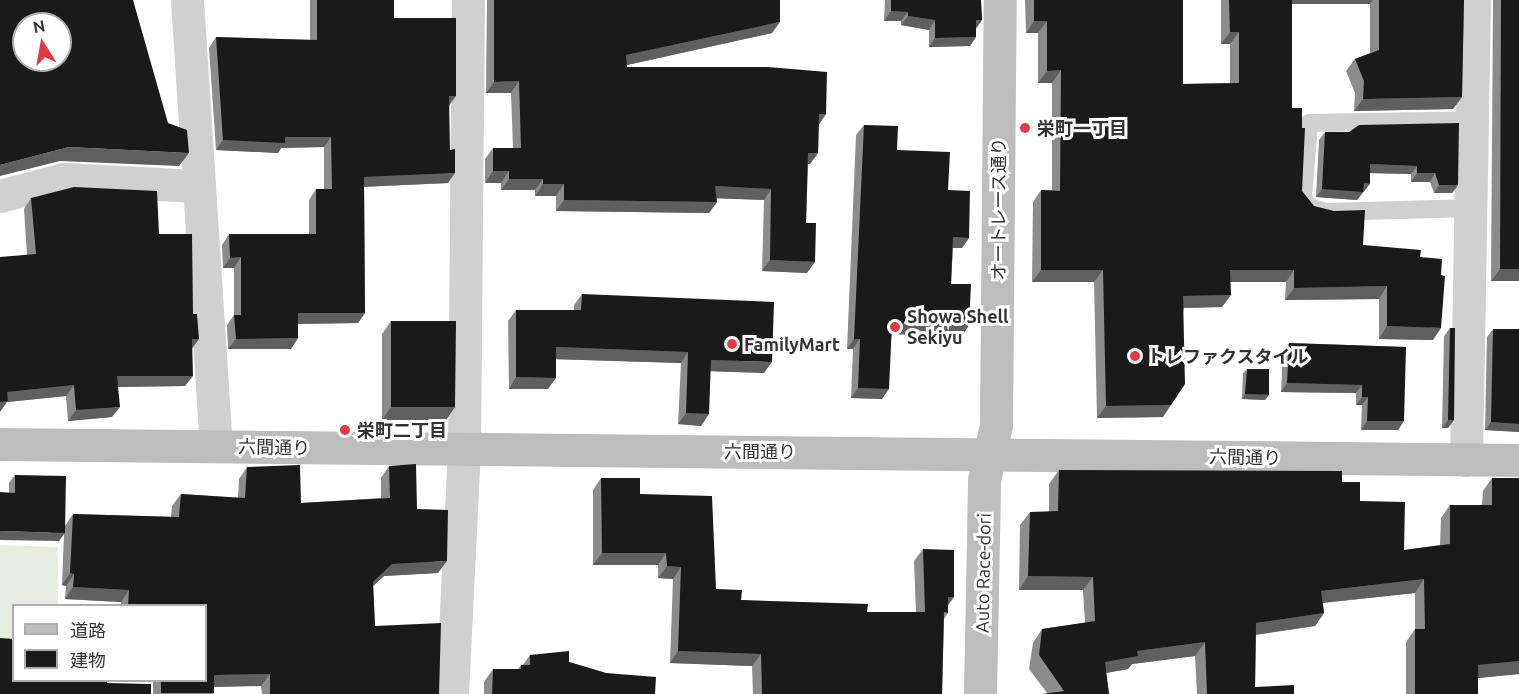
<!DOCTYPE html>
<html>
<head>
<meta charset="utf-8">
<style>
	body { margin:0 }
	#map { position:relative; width:1519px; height:694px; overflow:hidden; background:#fff; font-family:Ubuntu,"Noto Sans JP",sans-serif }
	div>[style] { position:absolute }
	.green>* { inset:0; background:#e6ecdf }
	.lane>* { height:18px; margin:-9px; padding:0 9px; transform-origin:9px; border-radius:9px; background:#d0d0d0 }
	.street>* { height:33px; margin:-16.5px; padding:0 16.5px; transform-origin:16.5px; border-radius:16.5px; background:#d0d0d0 }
	.secondary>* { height:33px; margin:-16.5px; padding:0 16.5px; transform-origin:16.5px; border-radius:16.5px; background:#bdbdbd }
	.wall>* { inset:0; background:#8c8c8c }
	.shaded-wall>* { inset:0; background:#5f5f5f }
	.building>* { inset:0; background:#1a1a1a }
	.dots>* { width:16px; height:16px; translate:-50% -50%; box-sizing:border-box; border:3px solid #fff; border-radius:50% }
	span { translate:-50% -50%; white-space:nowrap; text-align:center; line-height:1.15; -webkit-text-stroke:6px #fff; paint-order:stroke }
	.poi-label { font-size:18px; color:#333; font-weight:700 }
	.left { translate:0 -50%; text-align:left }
	.street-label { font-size:18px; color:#333 }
	.legend { position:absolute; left:12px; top:604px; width:195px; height:78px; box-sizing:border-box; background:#fff; border:2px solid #adadad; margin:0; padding:8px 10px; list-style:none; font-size:18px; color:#333 }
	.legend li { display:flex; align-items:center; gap:12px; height:30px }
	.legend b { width:30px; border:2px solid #adadad }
	.north { position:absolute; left:12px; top:12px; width:60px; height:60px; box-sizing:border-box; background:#fff; border:2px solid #adadad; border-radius:50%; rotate:349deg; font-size:16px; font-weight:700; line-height:24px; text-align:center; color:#333 }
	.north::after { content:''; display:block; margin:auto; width:21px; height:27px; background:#e63946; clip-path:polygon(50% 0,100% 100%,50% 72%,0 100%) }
</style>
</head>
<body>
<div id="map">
	<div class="green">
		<div style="clip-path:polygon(0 545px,58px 547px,58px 605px,14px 606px,13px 642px,0 642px)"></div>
	</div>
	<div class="lane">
		<div style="left:1472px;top:208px;width:146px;rotate:178.4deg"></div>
		<div style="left:1326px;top:212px;width:18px;rotate:-164deg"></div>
		<div style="left:1309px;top:207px;width:11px;rotate:-124deg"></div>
		<div style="left:1303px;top:198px;width:75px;rotate:-85.4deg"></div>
		<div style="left:1309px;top:123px;width:164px;rotate:-1deg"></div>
	</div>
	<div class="street">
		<div style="left:187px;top:0;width:447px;rotate:86.3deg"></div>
		<div style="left:0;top:196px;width:66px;rotate:-14.9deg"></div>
		<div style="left:64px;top:179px;width:133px;rotate:3deg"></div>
		<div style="left:1466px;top:460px;width:460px;rotate:-89deg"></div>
		<div style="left:452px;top:694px;width:244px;rotate:-87.2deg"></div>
		<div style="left:464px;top:450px;width:450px;rotate:-89.5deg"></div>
	</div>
	<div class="secondary">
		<div style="left:0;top:444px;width:1519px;rotate:0.6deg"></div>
		<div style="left:980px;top:694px;width:214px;rotate:-88.9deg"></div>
		<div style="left:984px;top:480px;width:56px;rotate:-77.7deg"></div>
		<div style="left:996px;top:425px;width:425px;rotate:-89.5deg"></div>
	</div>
	<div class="wall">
		<div style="clip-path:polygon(310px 0,394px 0,394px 18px,456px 96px,449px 106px,448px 183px,364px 187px,365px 313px,358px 323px,298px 324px,298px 338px,291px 349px,228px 349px,227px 325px,234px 315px,234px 268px,223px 268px,222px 245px,229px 234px,309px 234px,309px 200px,316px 189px,324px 189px,324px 147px,281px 148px,278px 153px,216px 150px,209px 48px,216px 37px,310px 40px)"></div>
		<div style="clip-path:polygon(487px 0,780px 0,772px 33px,627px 65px,627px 67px,826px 114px,819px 124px,818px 153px,810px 164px,808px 164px,806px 223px,807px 273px,762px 271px,764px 200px,716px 198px,717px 202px,709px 213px,556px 211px,556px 196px,535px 196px,535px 190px,501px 190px,501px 183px,485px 183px,485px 159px,493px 148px,513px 148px,511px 93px,486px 93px)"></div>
		<div style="clip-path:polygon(885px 0,981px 0,982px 20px,976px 28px,970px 46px,929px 47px,929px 30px,901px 25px,901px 21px,884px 21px)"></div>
		<div style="clip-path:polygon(1025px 0,1183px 0,1183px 84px,1230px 83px,1230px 44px,1221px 44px,1221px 0,1464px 0,1462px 97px,1453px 109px,1354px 111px,1355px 93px,1346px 71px,1355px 59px,1370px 53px,1370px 4px,1292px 4px,1292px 108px,1302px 191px,1314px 206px,1363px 245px,1420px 257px,1433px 340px,1379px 339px,1379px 299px,1285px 300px,1286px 282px,1230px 282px,1222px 307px,1184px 308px,1163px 417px,1097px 418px,1094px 282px,1032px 282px,1033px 202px,1041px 190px,1052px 190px,1052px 83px,1038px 83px,1038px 33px,1026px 33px)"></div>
		<div style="clip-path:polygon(1493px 0,1519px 0,1519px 281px,1491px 281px)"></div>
		<div style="clip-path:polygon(864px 125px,948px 190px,969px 238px,962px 248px,953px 248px,951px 284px,969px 325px,962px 336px,892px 334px,882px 399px,851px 398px,853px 349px,847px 349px,856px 135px)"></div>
		<div style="clip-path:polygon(1325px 132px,1349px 132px,1458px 185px,1452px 193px,1434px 193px,1430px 182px,1411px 182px,1411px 174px,1370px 173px,1364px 192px,1363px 192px,1357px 200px,1316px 197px,1319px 140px)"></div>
		<div style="clip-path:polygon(31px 198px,159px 234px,193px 314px,199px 339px,192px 347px,185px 386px,118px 387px,112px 417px,68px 421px,66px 396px,7px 402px,27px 255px,24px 209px)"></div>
		<div style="clip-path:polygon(582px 294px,764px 373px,710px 371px,701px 426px,678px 424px,681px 363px,556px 359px,548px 389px,509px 389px,508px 321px,516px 310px,574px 310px,574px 305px)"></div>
		<div style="clip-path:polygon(391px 321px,455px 407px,446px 420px,382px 420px,382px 334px)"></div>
		<div style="clip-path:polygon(1450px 328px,1454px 420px,1448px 428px,1442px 428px,1444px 336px)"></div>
		<div style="clip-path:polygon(1493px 329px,1519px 329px,1519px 432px,1485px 430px,1487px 337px)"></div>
		<div style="clip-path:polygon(1289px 343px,1406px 347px,1398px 430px,1361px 430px,1362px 405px,1356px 405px,1356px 393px,1281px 392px,1283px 352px)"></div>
		<div style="clip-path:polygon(1247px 369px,1265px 400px,1242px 399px,1243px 373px)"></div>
		<div style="clip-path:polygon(389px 466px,417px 509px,438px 573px,384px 576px,373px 586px,375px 626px,439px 694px,262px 694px,261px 686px,214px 687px,213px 694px,153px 694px,153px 681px,206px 681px,206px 606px,121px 606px,121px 602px,65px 599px,66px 586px,62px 585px,64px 533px,59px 541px,9px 493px,9px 483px,15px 475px,65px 526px,73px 514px,171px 517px,172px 506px,181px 494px,238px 498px,239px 479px,247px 467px,301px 503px,381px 498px,381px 478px)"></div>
		<div style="clip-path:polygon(1059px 470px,1342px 482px,1404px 550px,1440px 545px,1441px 518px,1450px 505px,1482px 505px,1483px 491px,1492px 478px,1519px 674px,1478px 678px,1478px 694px,1406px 694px,1406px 642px,1415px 629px,1415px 593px,1323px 603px,1324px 613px,1315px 626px,1256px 635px,1255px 687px,1294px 694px,1197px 694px,1195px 656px,1132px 664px,1128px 669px,1106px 673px,1109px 694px,1047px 693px,1029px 669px,1033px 643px,1042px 629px,1085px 623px,1083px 590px,1019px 590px,1020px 525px,1030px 512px,1049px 512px,1049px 484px)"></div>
		<div style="clip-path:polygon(601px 478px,640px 494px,716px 589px,741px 600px,867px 612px,916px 612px,914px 561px,923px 549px,954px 597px,948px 605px,948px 613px,944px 619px,942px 694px,753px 694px,752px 666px,670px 663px,673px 579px,658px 578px,658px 565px,593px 565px,593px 490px)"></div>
		<div style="clip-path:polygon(530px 655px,569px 662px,606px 673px,655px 694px,484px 694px,484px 682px,493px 669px,518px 669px,521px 665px,523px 665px)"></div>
	</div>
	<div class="shaded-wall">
		<div style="clip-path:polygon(1286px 0,1373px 0,1370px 4px,1283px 4px)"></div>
		<div style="clip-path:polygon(891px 11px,908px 12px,901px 21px,884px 21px)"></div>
		<div style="clip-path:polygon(908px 16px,935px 20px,929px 30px,901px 25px)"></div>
		<div style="clip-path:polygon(976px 20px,982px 20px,975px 30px)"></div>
		<div style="clip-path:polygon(1034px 21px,1047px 21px,1038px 33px,1026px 33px)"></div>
		<div style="clip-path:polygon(780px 22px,772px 33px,618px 67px,626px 55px)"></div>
		<div style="clip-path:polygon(1230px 32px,1239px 32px,1230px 44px,1221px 44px)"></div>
		<div style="clip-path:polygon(976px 37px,970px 46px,929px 47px,935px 38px)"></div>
		<div style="clip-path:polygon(1061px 70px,1052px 83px,1038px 83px,1047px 71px)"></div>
		<div style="clip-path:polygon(519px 81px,511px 93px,486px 93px,494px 82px)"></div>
		<div style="clip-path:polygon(449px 96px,456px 96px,448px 106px)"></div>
		<div style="clip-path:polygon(1462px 97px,1453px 109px,1354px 111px,1363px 99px)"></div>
		<div style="clip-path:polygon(819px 114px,826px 114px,818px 126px)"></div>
		<div style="clip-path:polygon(285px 137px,331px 137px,324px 147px,281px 148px,278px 153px,216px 150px,223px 140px)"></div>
		<div style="clip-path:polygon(69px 147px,189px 153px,179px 166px,60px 161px,0 176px,0 165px)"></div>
		<div style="clip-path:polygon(808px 153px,818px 153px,810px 164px,800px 164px)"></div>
		<div style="clip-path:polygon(1370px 164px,1417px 166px,1411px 174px,1364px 173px)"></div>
		<div style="clip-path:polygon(493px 171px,509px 171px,501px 183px,485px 183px)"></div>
		<div style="clip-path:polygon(455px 173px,448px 183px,357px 187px,364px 177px)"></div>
		<div style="clip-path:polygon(1417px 173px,1435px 173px,1430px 182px,1411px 182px)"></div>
		<div style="clip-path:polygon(509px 179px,543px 179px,535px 190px,501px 190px)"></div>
		<div style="clip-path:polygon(1364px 183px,1370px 184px,1357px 200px,1316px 197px,1322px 189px)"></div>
		<div style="clip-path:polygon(543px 184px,564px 184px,556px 196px,535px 196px)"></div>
		<div style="clip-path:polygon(1439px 185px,1458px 185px,1452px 193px,1434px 193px)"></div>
		<div style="clip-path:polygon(715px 186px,771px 189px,764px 200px,707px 198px)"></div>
		<div style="clip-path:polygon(564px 200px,717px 202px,709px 213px,556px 211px)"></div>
		<div style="clip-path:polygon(953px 237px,969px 238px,962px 248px,946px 248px)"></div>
		<div style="clip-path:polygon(241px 257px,234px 268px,223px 268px,230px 258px)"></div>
		<div style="clip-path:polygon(770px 260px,815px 262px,807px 273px,762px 271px)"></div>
		<div style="clip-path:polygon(1500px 269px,1519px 269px,1519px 281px,1491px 281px)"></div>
		<div style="clip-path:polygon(1041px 270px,1103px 270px,1094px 282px,1032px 282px)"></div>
		<div style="clip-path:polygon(1230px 270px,1294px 270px,1286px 282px,1222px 282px)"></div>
		<div style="clip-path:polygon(1387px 286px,1379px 299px,1285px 300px,1294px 288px)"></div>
		<div style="clip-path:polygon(1231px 295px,1222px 307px,1175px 308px,1183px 296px)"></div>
		<div style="clip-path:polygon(298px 313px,365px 313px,358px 323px,291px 324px)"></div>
		<div style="clip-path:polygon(892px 323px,969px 325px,962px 336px,885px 334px)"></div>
		<div style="clip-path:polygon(1387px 326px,1441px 328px,1433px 340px,1379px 339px)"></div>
		<div style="clip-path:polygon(298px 338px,291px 349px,228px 349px,236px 339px)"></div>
		<div style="clip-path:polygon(192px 339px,199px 339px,191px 350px)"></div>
		<div style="clip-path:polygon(854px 339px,860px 339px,853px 349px,847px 349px)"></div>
		<div style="clip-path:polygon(556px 347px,688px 352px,681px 363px,548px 359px)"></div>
		<div style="clip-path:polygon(711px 360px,772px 362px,764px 373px,703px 371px)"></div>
		<div style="clip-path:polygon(117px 376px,193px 376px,185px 386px,109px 387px)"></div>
		<div style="clip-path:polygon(516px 377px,556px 378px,548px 389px,509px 389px)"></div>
		<div style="clip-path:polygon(1287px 383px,1362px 385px,1356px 393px,1281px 392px)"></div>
		<div style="clip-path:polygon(74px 385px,66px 396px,7px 402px,0 412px,0 401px,7px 392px)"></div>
		<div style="clip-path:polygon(858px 388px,889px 389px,882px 399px,851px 398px)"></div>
		<div style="clip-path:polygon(1245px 394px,1269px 395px,1265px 400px,1242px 399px)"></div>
		<div style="clip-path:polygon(1362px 397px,1368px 397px,1362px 405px,1356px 405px)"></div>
		<div style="clip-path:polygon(1171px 405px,1163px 417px,1097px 418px,1106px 406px)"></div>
		<div style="clip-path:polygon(120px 407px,112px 417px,68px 421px,76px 410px)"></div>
		<div style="clip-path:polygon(391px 407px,455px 407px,446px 420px,382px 420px)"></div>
		<div style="clip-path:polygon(686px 413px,709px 414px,701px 426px,678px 424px)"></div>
		<div style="clip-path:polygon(1448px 420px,1454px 420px,1448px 428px,1442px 428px)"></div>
		<div style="clip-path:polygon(1367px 421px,1404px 421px,1398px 430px,1361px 430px)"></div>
		<div style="clip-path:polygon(1491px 422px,1519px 424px,1519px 432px,1485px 430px)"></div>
		<div style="clip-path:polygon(0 531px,65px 533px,59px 541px,0 540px)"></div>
		<div style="clip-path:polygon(602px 553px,666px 553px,658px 565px,593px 565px)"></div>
		<div style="clip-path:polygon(447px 561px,438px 573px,384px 576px,364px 594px,373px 582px,392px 564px)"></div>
		<div style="clip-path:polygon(667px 566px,681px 567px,673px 579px,658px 578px)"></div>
		<div style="clip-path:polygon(70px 573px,74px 574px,66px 586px,62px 585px)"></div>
		<div style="clip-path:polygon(1028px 576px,1093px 577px,1083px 590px,1019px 590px)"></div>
		<div style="clip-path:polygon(1424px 579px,1415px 593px,1311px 604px,1321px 591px)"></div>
		<div style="clip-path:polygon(73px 587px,129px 590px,121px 602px,65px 599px)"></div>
		<div style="clip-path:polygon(948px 597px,954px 597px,945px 609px)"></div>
		<div style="clip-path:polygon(1324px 613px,1315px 626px,1246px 636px,1256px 623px)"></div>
		<div style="clip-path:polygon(1205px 642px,1195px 656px,1132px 664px,1128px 669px,1095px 675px,1105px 662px,1137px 651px)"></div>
		<div style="clip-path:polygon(678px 651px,761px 654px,752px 666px,670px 663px)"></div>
		<div style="clip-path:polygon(1519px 661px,1519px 674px,1468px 679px,1478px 665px)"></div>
		<div style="clip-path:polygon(270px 674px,261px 686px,205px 687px,214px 675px)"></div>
	</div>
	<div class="building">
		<div style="clip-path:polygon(evenodd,0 0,133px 0,168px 123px,187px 130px,189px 153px,69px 147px,0 165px,0 0,24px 24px,60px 24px,60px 60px,24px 60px,24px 24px)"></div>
		<div style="clip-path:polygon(317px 0,394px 0,394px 18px,456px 18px,456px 96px,449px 96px,450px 150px,455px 149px,455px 173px,364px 177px,365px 313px,298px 313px,298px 338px,236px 339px,234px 315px,241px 315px,241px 257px,230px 258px,229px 234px,316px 234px,316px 189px,332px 189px,331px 137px,285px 137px,285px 143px,223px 140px,216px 37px,317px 40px)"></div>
		<div style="clip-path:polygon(494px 0,780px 0,780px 22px,626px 55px,627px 67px,768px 67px,827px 72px,826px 114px,819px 114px,818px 153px,808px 153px,806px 223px,816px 223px,815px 262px,770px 260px,771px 189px,715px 186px,717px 202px,564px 200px,564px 184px,543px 184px,543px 179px,509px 179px,509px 171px,493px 171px,493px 148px,521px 148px,519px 81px,494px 82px)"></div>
		<div style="clip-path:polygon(891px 0,981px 0,982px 20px,976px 20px,976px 37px,935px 38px,935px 20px,908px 16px,908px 12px,891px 11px)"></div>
		<div style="clip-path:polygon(1034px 0,1183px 0,1183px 84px,1239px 83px,1239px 32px,1230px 32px,1229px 0,1292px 0,1292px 108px,1302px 108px,1302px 128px,1305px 128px,1302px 191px,1314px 206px,1334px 211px,1365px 210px,1363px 245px,1421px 250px,1420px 257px,1442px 259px,1441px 275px,1445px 276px,1441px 328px,1387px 326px,1387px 286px,1294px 288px,1294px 270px,1230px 270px,1231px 295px,1183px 296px,1185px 384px,1171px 405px,1106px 406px,1103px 270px,1041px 270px,1041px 190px,1060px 191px,1061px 70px,1047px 71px,1047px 21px,1034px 21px)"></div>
		<div style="clip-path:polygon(1379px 0,1464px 0,1462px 97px,1363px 99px,1364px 81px,1355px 59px,1379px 50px)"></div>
		<div style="clip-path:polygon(1501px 0,1519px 0,1519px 269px,1500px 269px)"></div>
		<div style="clip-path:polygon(1459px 123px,1458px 185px,1439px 185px,1435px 173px,1417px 173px,1417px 166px,1370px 164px,1370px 184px,1364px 183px,1363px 192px,1322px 189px,1325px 132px,1349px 132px,1359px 125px)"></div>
		<div style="clip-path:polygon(864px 125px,898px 126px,897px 150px,950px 152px,948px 190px,970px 191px,969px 238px,953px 237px,951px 284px,971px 284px,969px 325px,892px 323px,889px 389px,858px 388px,860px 339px,854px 339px)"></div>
		<div style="clip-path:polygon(74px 187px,157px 191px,159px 234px,192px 234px,193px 314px,197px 314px,199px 339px,192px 339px,193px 376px,117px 376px,120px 407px,76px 410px,74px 385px,7px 392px,8px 401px,0 402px,0 257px,36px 254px,31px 198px)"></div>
		<div style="clip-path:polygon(582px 294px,774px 302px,772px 362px,711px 360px,709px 414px,686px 413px,688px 352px,556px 347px,556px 378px,516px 377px,516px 310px,581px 310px)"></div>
		<div style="clip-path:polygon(391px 321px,456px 321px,455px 407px,391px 407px)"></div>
		<div style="clip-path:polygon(1450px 328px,1455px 328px,1454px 420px,1448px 420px)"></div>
		<div style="clip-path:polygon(1493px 329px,1519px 329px,1519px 424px,1491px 422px)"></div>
		<div style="clip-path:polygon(1289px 343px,1406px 347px,1404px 421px,1367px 421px,1368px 397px,1362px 397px,1362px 385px,1287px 383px)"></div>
		<div style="clip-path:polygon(1247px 369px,1269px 369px,1269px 395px,1245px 394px)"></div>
		<div style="clip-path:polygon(416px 464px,417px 509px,448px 510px,447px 561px,392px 564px,373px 582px,375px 626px,441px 623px,439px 694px,270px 694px,270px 674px,214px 675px,214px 693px,161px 693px,161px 681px,206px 681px,206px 606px,128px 606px,129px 590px,73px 587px,74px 574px,70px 573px,73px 514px,179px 517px,181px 494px,245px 498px,247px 467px,300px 465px,301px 503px,390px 498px,389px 466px)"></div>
		<div style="clip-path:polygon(1059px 470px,1342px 471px,1342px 482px,1360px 482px,1360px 501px,1405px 502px,1404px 550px,1450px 544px,1450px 505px,1492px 505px,1492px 478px,1519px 478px,1519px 661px,1478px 665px,1478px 694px,1415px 694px,1415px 629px,1425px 629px,1424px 579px,1321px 591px,1324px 613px,1256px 623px,1255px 687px,1294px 685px,1294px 694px,1207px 694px,1205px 642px,1137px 651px,1138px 656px,1105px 662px,1109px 694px,1042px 694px,1064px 691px,1039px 655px,1042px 629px,1095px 621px,1093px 577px,1028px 576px,1030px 512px,1058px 511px)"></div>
		<div style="clip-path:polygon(15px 475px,66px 476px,65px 533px,0 531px,0 492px,15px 493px)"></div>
		<div style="clip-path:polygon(601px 478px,640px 478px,640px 494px,712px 496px,716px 589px,742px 590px,741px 600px,868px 604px,867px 612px,925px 612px,923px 549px,954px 550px,954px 597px,948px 597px,948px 613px,944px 612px,942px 694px,762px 694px,761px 654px,678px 651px,681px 567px,667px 566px,666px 553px,602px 553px)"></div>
		<div style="clip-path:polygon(0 638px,14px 639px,14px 681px,107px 681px,107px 683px,151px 684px,151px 694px,0 694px)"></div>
		<div style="clip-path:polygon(569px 651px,569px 662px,606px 673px,656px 677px,655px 694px,492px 694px,493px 669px,521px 669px,521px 665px,530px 665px,530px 655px)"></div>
	</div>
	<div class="dots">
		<div style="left:1025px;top:128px;background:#e63946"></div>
		<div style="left:895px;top:327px;background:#e63946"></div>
		<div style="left:732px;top:344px;background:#e63946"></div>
		<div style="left:1135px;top:356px;background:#e63946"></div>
		<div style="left:345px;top:430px;background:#e63946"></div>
	</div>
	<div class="poi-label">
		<span class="left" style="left:1037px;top:128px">栄町一丁目</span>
		<span class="left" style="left:907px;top:327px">Showa Shell<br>Sekiyu</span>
		<span class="left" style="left:744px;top:344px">FamilyMart</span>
		<span class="left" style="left:1147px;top:356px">トレファクスタイル</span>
		<span class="left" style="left:357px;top:430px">栄町二丁目</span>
	</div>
	<div class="street-label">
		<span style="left:998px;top:209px;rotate:-90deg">オートレース通り</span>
		<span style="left:274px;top:447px;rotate:1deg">六間通り</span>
		<span style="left:760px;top:451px">六間通り</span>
		<span style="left:1245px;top:457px;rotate:1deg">六間通り</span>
		<span style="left:983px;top:573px;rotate:-89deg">Auto Race-dori</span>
	</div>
	<ul class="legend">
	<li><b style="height:8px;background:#bdbdbd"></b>道路</li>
	<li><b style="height:16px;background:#1a1a1a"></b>建物</li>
	</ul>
	<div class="north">N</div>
</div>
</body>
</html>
